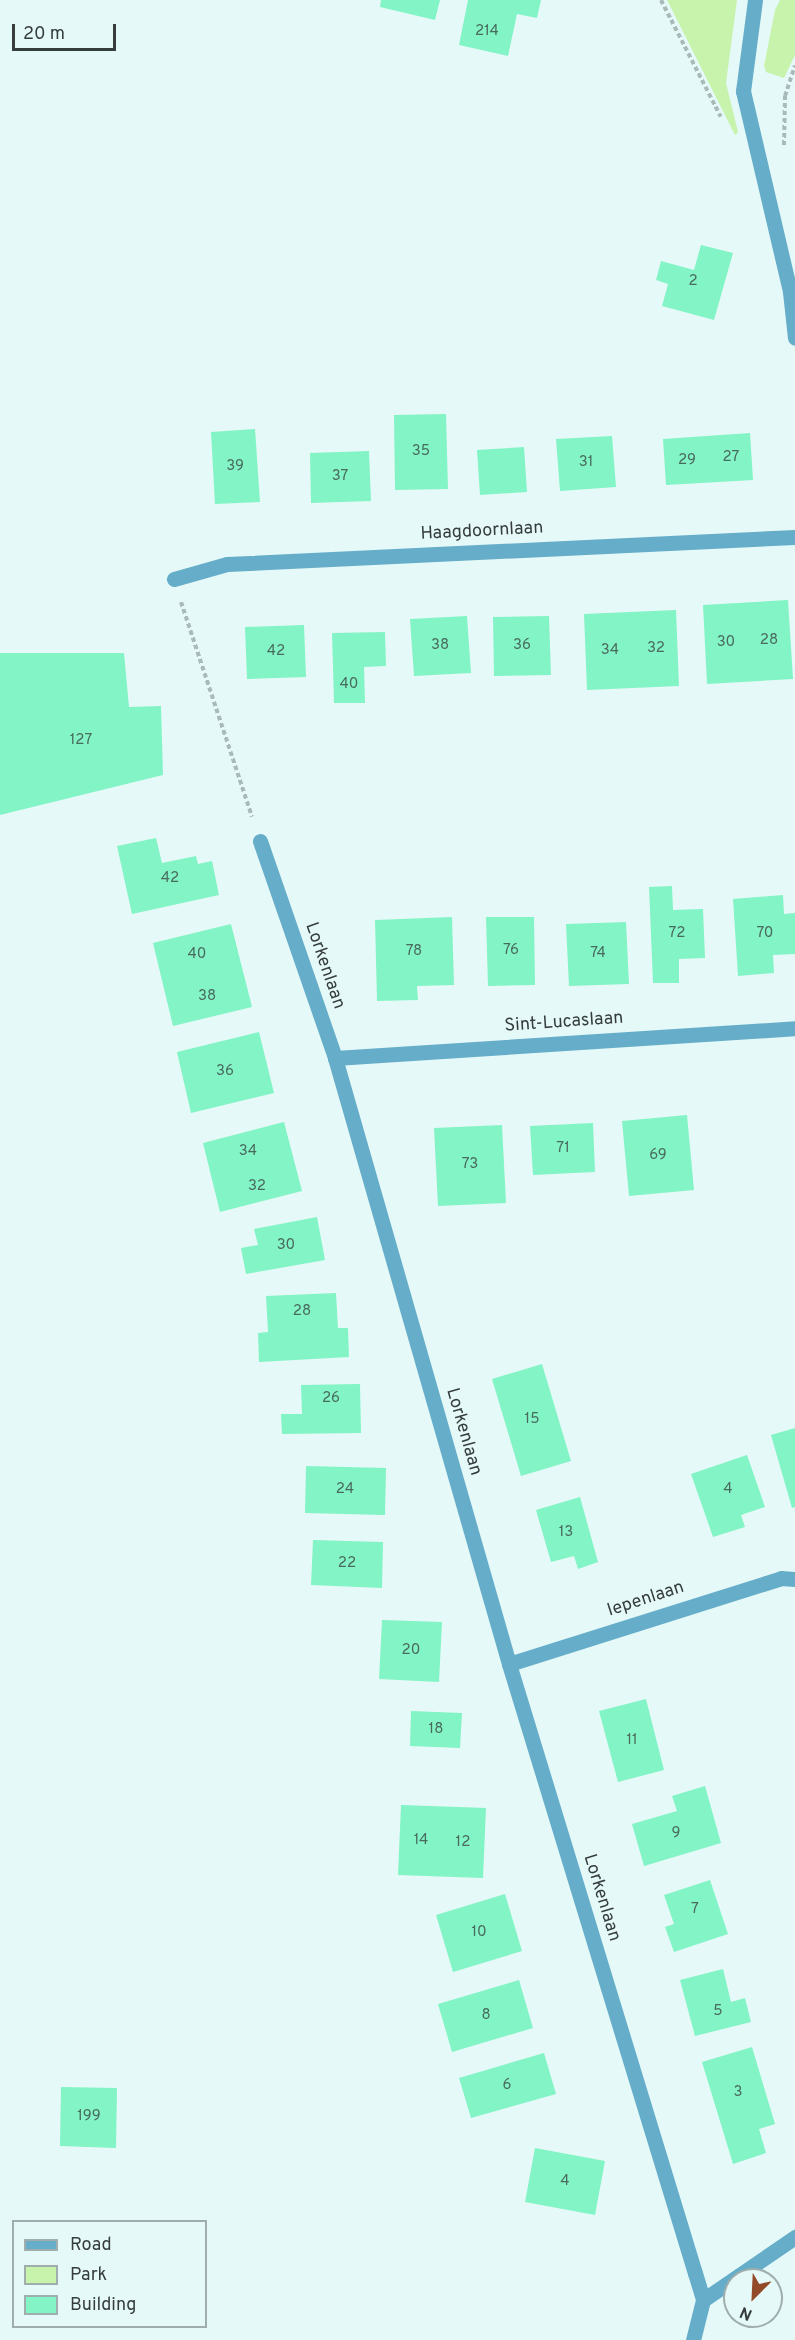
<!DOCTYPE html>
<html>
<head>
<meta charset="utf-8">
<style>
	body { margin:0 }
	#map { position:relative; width:795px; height:2340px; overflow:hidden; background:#e5f9f8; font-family:Overpass,sans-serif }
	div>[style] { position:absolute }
	.green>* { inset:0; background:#c7f3ad }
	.building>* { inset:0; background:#83f4c5 }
	.path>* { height:4px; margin-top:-2px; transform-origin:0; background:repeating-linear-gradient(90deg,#aabab9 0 4.5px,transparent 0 7.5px) }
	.minor>* { height:15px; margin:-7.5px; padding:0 7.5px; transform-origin:7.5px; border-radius:7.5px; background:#65adc9 }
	span { translate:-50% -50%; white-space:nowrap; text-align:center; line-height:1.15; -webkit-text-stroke:4.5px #e5f9f8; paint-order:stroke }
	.number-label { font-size:15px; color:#496b5f }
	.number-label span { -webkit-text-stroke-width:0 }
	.street-label { font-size:18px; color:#363d3d }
	.legend { position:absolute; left:12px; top:2220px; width:195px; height:108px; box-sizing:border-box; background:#e5f9f8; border:2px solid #9faead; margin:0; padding:8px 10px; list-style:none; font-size:18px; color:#363d3d }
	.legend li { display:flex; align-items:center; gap:12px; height:30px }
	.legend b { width:30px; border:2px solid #9faead }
	.north { position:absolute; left:723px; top:2268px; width:60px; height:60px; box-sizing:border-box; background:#e5f9f8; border:2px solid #9faead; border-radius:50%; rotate:204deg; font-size:16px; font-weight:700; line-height:24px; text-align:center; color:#363d3d }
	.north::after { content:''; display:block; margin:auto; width:21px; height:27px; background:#924a28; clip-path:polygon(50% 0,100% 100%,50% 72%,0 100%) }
	.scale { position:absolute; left:12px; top:24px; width:104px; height:27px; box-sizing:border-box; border:3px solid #363d3d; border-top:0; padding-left:8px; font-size:18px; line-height:21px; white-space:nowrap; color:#363d3d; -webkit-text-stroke:4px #e5f9f8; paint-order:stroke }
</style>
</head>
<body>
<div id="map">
	<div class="green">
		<div style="clip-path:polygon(667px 0,737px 0,726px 83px,738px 132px,735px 135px)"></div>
		<div style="clip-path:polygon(780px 0,795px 0,795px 55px,784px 78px,766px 72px,764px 66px,775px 10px)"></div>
	</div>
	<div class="building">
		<div style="clip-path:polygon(381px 0,440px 0,435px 20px,380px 7px)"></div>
		<div style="clip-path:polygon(468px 0,541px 0,537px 18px,517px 14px,508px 56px,459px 45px)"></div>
		<div style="clip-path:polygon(701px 245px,733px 253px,714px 320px,662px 306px,668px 284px,656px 280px,661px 261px,694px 270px)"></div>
		<div style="clip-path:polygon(446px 414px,448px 489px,395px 490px,394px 415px)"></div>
		<div style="clip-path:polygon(255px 429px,260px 502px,215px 504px,211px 432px)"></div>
		<div style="clip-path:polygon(750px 433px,753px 480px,666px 485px,663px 439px)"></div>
		<div style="clip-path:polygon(612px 436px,616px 487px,560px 491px,556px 439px)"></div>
		<div style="clip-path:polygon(524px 447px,527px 492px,480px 495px,477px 450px)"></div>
		<div style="clip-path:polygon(369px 451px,371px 501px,311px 503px,310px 453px)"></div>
		<div style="clip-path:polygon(788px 600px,793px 679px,707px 684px,703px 605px)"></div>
		<div style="clip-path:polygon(676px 610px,679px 686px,587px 690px,584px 614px)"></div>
		<div style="clip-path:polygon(467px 616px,471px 673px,414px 676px,410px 619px)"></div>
		<div style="clip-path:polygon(549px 616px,551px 675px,494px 676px,493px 617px)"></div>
		<div style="clip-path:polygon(304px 625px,306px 677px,247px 679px,245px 627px)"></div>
		<div style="clip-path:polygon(385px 632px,386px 666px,364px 667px,365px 703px,334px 703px,332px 633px)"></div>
		<div style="clip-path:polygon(0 653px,124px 653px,129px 707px,161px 706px,163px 775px,0 815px)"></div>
		<div style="clip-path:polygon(156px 838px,162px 863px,196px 856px,198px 864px,212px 861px,219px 895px,132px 914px,117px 846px)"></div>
		<div style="clip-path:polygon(672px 886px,673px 910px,703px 909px,705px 958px,679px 959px,679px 983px,653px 983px,649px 887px)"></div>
		<div style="clip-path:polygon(783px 895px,784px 914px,795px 913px,795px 954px,773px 955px,774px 973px,738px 976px,733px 899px)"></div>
		<div style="clip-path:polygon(452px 917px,454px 985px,417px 986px,418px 1000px,377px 1001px,375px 920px)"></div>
		<div style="clip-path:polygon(486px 917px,534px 917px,535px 985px,488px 986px)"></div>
		<div style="clip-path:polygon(626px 922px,629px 984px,569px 986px,566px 924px)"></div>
		<div style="clip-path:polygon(231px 924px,252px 1007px,173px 1026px,153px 943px)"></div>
		<div style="clip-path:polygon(259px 1032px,274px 1093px,191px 1113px,177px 1052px)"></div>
		<div style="clip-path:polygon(687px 1115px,694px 1190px,629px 1196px,622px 1121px)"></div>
		<div style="clip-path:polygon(284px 1122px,302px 1191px,220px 1212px,203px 1143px)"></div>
		<div style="clip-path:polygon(593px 1123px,595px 1172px,533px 1175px,530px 1126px)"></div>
		<div style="clip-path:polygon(502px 1125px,506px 1203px,438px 1206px,434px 1128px)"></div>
		<div style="clip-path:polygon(317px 1217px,325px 1260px,246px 1274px,241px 1248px,258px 1245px,254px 1229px)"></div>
		<div style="clip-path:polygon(336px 1293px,338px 1328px,348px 1328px,349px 1357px,259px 1362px,258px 1333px,268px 1332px,266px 1296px)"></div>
		<div style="clip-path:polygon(542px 1364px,571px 1461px,521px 1476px,492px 1379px)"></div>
		<div style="clip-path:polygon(360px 1384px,361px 1433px,282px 1434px,281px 1414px,302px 1414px,301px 1385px)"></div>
		<div style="clip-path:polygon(795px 1428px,795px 1507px,792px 1508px,771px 1435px)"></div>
		<div style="clip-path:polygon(747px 1455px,765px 1507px,741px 1515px,745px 1527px,713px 1537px,691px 1474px)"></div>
		<div style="clip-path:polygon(306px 1466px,386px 1468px,385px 1515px,305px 1513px)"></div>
		<div style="clip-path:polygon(580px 1497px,598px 1562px,578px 1569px,574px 1556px,551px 1562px,536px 1510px)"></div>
		<div style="clip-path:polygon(313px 1540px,383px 1542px,382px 1588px,311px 1585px)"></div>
		<div style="clip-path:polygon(382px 1620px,442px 1622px,439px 1682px,379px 1679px)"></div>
		<div style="clip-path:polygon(646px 1699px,664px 1770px,618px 1782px,599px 1711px)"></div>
		<div style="clip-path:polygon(411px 1711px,462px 1713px,460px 1748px,410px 1746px)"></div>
		<div style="clip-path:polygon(705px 1786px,721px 1843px,644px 1866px,632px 1824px,677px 1811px,672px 1796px)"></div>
		<div style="clip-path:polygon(401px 1805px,486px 1808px,483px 1878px,398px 1875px)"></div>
		<div style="clip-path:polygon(710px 1880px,728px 1934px,674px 1952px,665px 1927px,674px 1924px,664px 1895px)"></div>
		<div style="clip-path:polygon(505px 1894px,522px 1951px,453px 1972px,436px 1915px)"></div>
		<div style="clip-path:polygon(723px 1969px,731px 2002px,745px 1998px,751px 2022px,695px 2036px,680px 1980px)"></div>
		<div style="clip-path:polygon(519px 1980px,533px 2028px,452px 2052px,438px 2004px)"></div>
		<div style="clip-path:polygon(752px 2047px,775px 2124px,759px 2129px,766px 2153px,733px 2164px,702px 2062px)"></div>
		<div style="clip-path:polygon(544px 2053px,556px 2094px,471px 2118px,459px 2078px)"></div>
		<div style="clip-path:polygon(61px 2087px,117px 2088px,116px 2148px,60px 2146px)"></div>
		<div style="clip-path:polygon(535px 2148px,605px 2161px,595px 2215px,525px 2202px)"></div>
	</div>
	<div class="path">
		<div style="left:661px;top:0;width:131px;rotate:62.9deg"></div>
		<div style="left:784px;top:145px;width:49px;rotate:-88.8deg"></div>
		<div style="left:785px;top:96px;width:32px;rotate:-72deg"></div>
		<div style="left:181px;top:602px;width:226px;rotate:71.7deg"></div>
	</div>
	<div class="minor">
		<div style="left:755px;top:0;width:92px;rotate:97.5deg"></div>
		<div style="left:743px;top:91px;width:206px;rotate:76.8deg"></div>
		<div style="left:790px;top:292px;width:46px;rotate:83.8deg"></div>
		<div style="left:174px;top:579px;width:55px;rotate:-15.8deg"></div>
		<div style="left:227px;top:564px;width:569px;rotate:-2.72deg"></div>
		<div style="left:260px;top:841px;width:230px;rotate:70.9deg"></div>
		<div style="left:335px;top:1058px;width:630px;rotate:73.98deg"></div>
		<div style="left:509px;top:1664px;width:637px;rotate:73.02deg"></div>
		<div style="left:695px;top:2273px;width:28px;rotate:73deg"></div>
		<div style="left:703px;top:2300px;width:41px;rotate:104deg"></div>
		<div style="left:335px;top:1058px;width:461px;rotate:-3.7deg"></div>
		<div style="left:509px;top:1664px;width:285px;rotate:-17.5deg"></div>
		<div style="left:781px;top:1578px;width:14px;rotate:4deg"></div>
		<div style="left:703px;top:2300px;width:112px;rotate:-34.4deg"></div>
	</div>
	<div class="number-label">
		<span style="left:487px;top:32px">214</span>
		<span style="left:693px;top:282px">2</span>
		<span style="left:421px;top:452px">35</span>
		<span style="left:731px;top:458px">27</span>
		<span style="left:687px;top:461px">29</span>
		<span style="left:586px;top:463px">31</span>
		<span style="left:235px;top:467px">39</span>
		<span style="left:340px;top:477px">37</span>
		<span style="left:769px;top:641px">28</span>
		<span style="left:726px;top:643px">30</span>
		<span style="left:440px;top:646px">38</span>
		<span style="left:522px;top:646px">36</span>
		<span style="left:656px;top:649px">32</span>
		<span style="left:610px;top:651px">34</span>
		<span style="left:276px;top:652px">42</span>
		<span style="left:349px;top:685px">40</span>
		<span style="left:81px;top:741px">127</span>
		<span style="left:170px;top:879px">42</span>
		<span style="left:677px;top:934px">72</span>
		<span style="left:765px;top:934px">70</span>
		<span style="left:511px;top:951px">76</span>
		<span style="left:414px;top:952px">78</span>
		<span style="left:598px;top:954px">74</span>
		<span style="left:197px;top:955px">40</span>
		<span style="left:207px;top:997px">38</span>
		<span style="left:225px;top:1072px">36</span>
		<span style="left:563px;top:1149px">71</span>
		<span style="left:248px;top:1152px">34</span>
		<span style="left:658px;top:1156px">69</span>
		<span style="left:470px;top:1165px">73</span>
		<span style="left:257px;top:1187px">32</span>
		<span style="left:286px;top:1246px">30</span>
		<span style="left:302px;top:1312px">28</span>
		<span style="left:331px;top:1399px">26</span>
		<span style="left:532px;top:1420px">15</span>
		<span style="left:345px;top:1490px">24</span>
		<span style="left:728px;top:1490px">4</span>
		<span style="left:566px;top:1533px">13</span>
		<span style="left:347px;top:1564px">22</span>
		<span style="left:411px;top:1651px">20</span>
		<span style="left:436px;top:1730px">18</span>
		<span style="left:632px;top:1741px">11</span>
		<span style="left:676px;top:1834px">9</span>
		<span style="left:421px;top:1841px">14</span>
		<span style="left:463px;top:1843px">12</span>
		<span style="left:695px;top:1910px">7</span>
		<span style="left:479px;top:1933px">10</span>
		<span style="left:718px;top:2012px">5</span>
		<span style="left:486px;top:2016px">8</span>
		<span style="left:507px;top:2086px">6</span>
		<span style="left:738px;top:2093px">3</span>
		<span style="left:89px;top:2117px">199</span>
		<span style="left:565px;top:2182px">4</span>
	</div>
	<div class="street-label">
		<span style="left:482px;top:532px;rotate:-3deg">Haagdoornlaan</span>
		<span style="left:324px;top:966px;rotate:71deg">Lorkenlaan</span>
		<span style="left:564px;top:1023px;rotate:-4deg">Sint-Lucaslaan</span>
		<span style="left:463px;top:1432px;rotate:74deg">Lorkenlaan</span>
		<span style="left:646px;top:1600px;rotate:-18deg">Iepenlaan</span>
		<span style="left:601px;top:1898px;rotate:73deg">Lorkenlaan</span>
	</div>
	<ul class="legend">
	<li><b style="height:8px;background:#65adc9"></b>Road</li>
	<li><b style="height:16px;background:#c7f3ad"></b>Park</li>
	<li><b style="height:16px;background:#83f4c5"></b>Building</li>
	</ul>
	<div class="north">N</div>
	<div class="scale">20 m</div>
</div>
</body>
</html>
